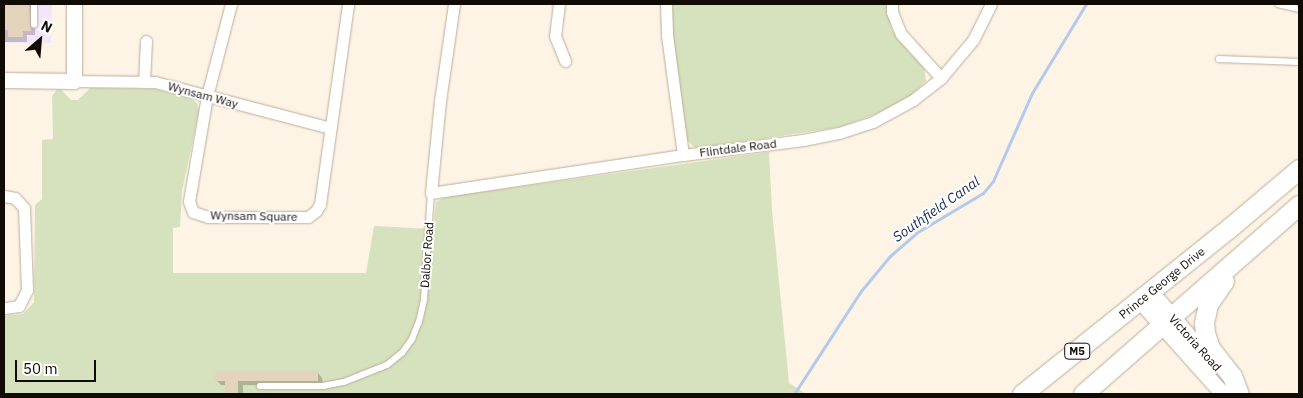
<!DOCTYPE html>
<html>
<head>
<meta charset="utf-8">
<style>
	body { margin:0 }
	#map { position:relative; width:1303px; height:398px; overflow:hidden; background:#fef4e6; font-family:"IBM Plex Sans",sans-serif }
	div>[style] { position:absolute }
	.industrial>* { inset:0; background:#f3e6fa }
	.green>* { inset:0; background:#d6e2bd }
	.shadow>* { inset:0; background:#0003 }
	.stream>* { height:3px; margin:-1.5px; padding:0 1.5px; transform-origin:1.5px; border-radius:1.5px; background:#b4c9ee }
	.building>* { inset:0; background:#e4d4be }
	.roads { filter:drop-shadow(0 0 1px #bcad97) drop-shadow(0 0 1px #bcad97) }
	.service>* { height:5.5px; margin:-2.75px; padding:0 2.75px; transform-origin:2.75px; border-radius:2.75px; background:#fff }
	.minor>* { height:11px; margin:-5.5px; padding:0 5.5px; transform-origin:5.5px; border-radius:5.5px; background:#fff }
	.tertiary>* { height:15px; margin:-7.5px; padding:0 7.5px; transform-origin:7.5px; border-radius:7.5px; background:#fff }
	.primary>* { height:19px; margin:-9.5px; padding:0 9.5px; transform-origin:9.5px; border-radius:9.5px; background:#fff }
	span { translate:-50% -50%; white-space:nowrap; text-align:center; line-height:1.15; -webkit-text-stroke:4px #fff; paint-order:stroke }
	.shield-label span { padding:1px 4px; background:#fff; border:1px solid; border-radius:4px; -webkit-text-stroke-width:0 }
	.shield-label { font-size:11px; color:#100b04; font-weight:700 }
	.street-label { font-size:12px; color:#100b04 }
	.water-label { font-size:14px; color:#122957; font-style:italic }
	.frame { position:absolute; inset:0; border:5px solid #100b04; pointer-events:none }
	.north { position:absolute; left:15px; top:15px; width:50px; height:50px; -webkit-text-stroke:4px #fff; paint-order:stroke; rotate:27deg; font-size:14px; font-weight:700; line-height:20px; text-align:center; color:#100b04 }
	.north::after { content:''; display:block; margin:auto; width:18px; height:22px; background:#100b04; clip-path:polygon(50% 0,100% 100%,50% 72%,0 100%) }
	.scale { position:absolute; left:15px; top:360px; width:81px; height:22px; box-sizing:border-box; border:2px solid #100b04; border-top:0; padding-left:6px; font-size:15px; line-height:18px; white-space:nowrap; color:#100b04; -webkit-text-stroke:4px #fff; paint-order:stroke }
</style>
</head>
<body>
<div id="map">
	<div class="industrial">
		<div style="clip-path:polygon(4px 4px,52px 4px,51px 43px,4px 43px)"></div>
	</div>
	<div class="green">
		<div style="clip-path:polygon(671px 4px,888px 4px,891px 28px,898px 39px,924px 67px,926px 81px,910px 96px,876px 114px,840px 127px,701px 148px,694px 147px,687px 140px,674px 50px)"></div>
		<div style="clip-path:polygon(59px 87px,71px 100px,78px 100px,90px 88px,155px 89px,190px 98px,197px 103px,199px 111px,182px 191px,180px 227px,173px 228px,173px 273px,366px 273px,374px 226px,433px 229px,436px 202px,445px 197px,769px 152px,772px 210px,789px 383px,806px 394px,4px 394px,4px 316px,23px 314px,34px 302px,35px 205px,42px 199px,42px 140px,53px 139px,52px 96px)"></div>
	</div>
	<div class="shadow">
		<div style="clip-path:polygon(4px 4px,35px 4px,35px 35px,27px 35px,27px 42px,4px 42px)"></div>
		<div style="clip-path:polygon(318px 373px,322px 378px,323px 386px,243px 385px,243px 394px,226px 394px,226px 385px,221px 385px,216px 380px)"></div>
	</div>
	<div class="stream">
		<div style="left:794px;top:394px;width:123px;rotate:-57deg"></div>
		<div style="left:861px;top:291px;width:45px;rotate:-50.4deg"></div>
		<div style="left:890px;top:256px;width:35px;rotate:-41deg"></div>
		<div style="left:916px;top:233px;width:78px;rotate:-30.8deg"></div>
		<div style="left:983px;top:193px;width:16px;rotate:-50deg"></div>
		<div style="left:993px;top:181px;width:96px;rotate:-66.1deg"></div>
		<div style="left:1032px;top:93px;width:104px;rotate:-58.8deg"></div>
	</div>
	<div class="building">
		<div style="clip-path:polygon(4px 4px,29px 4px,31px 31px,23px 31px,23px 37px,8px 37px,8px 30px,4px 30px)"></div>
		<div style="clip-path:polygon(216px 371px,318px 371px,318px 381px,238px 381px,238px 394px,225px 394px,225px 381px,214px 381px)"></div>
	</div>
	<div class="roads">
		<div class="service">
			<div style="left:1278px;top:4px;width:22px;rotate:13deg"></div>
			<div style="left:34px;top:25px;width:21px;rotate:-90deg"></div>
			<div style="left:1219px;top:59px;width:80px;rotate:2.1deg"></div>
			<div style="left:260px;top:386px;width:63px"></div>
			<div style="left:323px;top:386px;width:21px;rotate:-11deg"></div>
			<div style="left:344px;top:382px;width:46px;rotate:-21.6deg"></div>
			<div style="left:387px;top:365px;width:19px;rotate:-39deg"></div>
			<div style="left:402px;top:353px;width:17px;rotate:-54deg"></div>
			<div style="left:412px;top:339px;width:18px;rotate:-68deg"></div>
			<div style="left:419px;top:322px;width:23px;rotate:-77deg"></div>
			<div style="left:424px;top:300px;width:107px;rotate:-86.3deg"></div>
		</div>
		<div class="minor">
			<div style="left:231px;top:4px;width:95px;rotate:104.6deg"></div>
			<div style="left:207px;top:96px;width:107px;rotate:99.7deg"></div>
			<div style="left:189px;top:201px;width:12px;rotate:70deg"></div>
			<div style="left:193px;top:212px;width:16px;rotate:18deg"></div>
			<div style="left:208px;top:217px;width:100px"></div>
			<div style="left:308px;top:217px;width:10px;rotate:-37deg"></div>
			<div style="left:316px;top:211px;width:8px;rotate:-60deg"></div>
			<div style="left:320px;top:204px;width:202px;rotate:-82deg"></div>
			<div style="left:454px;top:4px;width:98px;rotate:98.2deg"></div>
			<div style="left:440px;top:101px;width:92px;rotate:95.6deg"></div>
			<div style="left:431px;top:193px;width:255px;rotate:-8.6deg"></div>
			<div style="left:683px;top:155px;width:121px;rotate:-7.1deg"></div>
			<div style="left:803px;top:140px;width:37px;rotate:-11deg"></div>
			<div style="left:839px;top:133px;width:36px;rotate:-18deg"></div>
			<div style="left:873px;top:122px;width:46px;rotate:-28.8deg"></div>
			<div style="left:913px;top:100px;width:36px;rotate:-38deg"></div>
			<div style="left:941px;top:78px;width:50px;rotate:-49.9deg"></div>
			<div style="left:973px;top:40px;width:40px;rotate:-63.4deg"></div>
			<div style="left:559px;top:4px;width:32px;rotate:97deg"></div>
			<div style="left:555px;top:36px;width:27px;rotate:68deg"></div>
			<div style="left:666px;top:4px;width:31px;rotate:88deg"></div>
			<div style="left:667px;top:35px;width:121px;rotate:82.4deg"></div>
			<div style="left:892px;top:4px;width:8px;rotate:90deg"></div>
			<div style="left:892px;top:12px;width:24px;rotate:68deg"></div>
			<div style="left:901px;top:34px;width:59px;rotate:47.7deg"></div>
			<div style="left:74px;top:81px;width:81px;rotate:0.7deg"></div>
			<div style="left:155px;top:82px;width:181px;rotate:14.7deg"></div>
			<div style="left:144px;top:82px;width:41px;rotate:-87.2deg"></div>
			<div style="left:4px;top:196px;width:11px;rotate:10deg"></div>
			<div style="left:15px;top:198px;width:13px;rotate:48deg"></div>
			<div style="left:24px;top:208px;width:82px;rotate:87.9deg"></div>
			<div style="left:27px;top:290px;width:18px;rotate:117deg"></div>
			<div style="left:19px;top:306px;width:15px;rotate:172deg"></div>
		</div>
		<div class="tertiary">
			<div style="left:4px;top:80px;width:70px;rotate:0.8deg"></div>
			<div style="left:74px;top:81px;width:77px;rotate:-90deg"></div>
			<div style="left:1151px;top:292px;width:96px;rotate:49.2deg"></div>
			<div style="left:1140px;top:301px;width:125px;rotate:48.3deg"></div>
		</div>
		<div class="primary">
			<div style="left:1224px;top:281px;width:28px;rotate:125deg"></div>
			<div style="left:1208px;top:304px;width:19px;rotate:102deg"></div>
			<div style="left:1204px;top:323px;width:10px;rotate:84deg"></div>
			<div style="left:1205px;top:333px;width:16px;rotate:72deg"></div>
			<div style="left:1210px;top:348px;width:36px;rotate:52deg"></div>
			<div style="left:1232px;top:376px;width:19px;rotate:69deg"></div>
			<div style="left:1022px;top:394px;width:264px;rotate:-38.7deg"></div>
			<div style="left:1228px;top:229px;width:93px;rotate:-40.2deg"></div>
			<div style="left:1083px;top:394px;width:287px;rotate:-41.2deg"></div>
		</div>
	</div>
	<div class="shield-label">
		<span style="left:1077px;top:351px">M5</span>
	</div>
	<div class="street-label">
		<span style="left:203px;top:95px;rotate:15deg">Wynsam Way</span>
		<span style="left:738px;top:148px;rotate:-7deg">Flintdale Road</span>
		<span style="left:254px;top:216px;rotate:1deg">Wynsam Square</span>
		<span style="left:427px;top:255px;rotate:-86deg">Dalbor Road</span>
		<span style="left:1162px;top:283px;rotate:-39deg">Prince George Drive</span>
		<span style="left:1195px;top:343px;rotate:48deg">Victoria Road</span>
	</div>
	<div class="water-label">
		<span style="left:936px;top:209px;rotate:-35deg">Southfield Canal</span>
	</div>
	<div class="frame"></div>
	<div class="north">N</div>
	<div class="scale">50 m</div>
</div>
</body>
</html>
